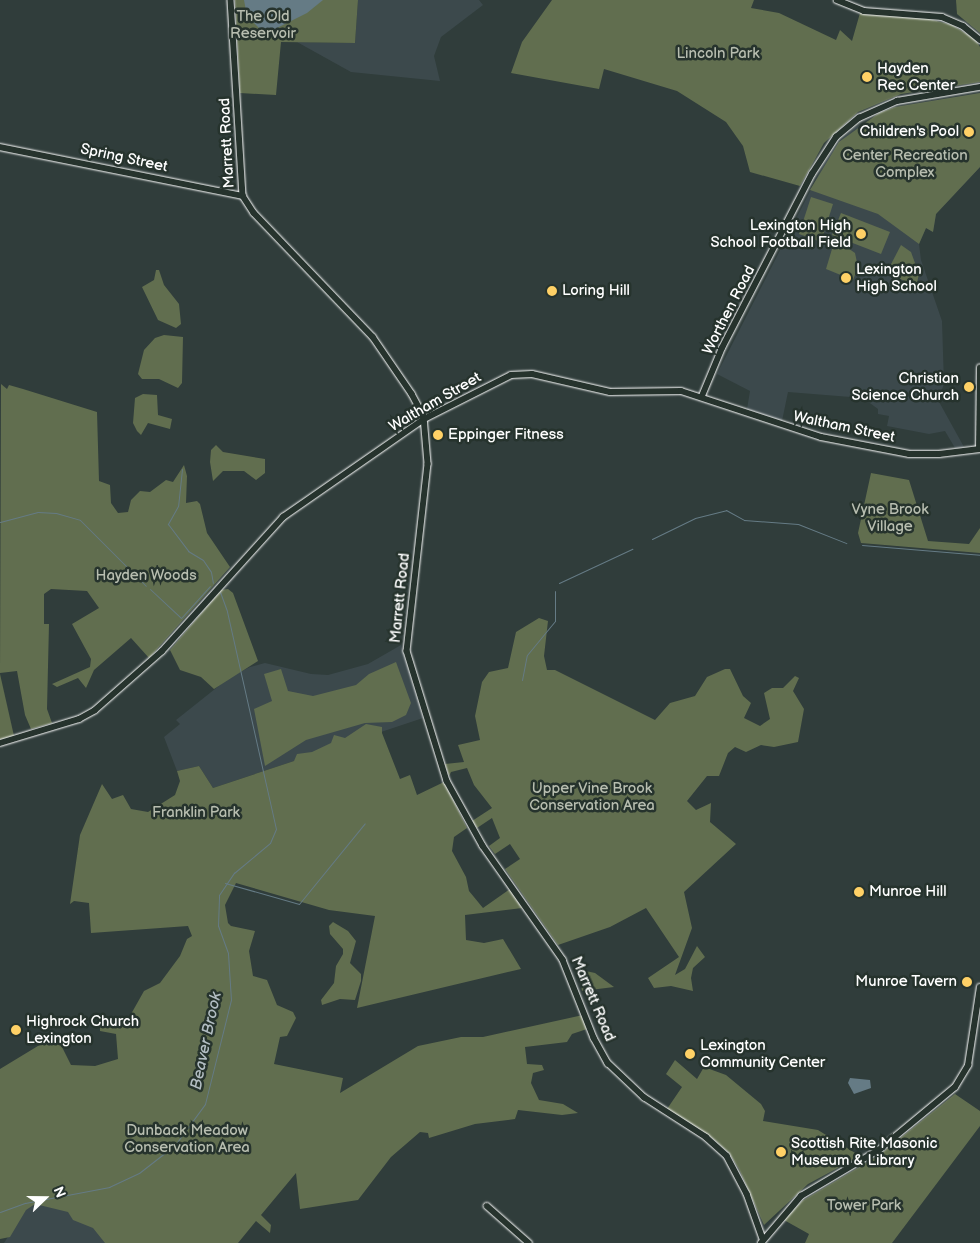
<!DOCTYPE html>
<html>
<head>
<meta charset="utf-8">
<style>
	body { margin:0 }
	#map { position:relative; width:980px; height:1243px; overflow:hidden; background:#303d3b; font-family:"Balsamiq Sans",sans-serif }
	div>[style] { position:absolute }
	.built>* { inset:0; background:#3c494c }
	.green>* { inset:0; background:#616e4f }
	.water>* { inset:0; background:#657b85 }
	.stream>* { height:1px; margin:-0.5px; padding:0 0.5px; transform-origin:0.5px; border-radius:0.5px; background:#657b85 }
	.roads { filter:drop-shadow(0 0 1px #fff) drop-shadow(0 0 1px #fff) }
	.secondary>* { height:5.5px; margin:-2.75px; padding:0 2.75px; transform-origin:2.75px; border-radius:2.75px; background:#26332d }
	.primary>* { height:6px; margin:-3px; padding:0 3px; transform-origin:3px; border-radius:3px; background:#26332d }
	.dots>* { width:14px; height:14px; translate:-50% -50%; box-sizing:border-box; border:2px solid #26332d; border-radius:50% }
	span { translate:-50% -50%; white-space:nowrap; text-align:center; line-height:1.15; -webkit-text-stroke:5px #26332d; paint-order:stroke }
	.park-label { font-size:15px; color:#b8beb0 }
	.poi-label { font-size:15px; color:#fff }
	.left { translate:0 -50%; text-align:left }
	.right { translate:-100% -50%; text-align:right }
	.street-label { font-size:15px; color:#fff }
	.water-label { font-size:16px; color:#b2bdc2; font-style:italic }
	.north { position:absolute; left:20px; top:1173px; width:50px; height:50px; -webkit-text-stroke:4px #26332d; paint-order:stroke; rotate:68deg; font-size:14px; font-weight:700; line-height:20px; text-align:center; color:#fff }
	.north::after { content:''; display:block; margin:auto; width:18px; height:22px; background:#fff; clip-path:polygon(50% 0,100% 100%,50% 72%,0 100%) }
</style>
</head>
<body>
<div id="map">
	<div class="built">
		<div style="clip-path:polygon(358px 0,479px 0,483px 5px,441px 37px,434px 56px,440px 81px,351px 72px,297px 42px,355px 43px)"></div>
		<div style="clip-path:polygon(980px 93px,980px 167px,936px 214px,933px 232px,926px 228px,919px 244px,921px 260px,942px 321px,944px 384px,938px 400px,964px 447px,955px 448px,945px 431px,929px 434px,887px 426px,889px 416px,878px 414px,878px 409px,863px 398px,788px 392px,782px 421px,747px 409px,750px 391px,717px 374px,826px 160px,839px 142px,854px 128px,895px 107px)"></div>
		<div style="clip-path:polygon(401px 645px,423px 718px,213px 788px,199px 766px,177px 771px,164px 737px,180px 724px,176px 720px,230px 677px,250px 667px,265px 663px,311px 674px,328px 675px,368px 664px)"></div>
		<div style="clip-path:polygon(47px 1176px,110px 1243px,4px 1243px)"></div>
	</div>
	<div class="green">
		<div style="clip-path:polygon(235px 0,358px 0,355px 43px,281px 42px,276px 95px,240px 93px)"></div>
		<div style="clip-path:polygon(552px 0,754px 0,751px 8px,779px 13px,836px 40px,840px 30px,852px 41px,860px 13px,925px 18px,952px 25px,975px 39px,980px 47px,980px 82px,901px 94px,858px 112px,824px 143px,800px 186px,750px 172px,743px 146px,726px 122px,677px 91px,604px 69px,599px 89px,511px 73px,522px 42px)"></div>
		<div style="clip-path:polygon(956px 0,980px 0,980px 33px,957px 14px)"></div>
		<div style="clip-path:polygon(980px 93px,980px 167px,936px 214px,933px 232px,926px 228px,919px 244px,878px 214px,810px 190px,839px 142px,879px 113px,895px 107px)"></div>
		<div style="clip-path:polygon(811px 197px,833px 204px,821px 242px,799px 234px)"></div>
		<div style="clip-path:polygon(841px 213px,890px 232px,881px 254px,832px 235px)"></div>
		<div style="clip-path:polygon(835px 239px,855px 253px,858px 267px,853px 280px,826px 269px)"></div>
		<div style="clip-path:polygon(901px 245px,911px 252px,919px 274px,916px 287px,887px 272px)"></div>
		<div style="clip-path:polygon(156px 270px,159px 270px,164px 285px,179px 304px,181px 324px,176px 328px,158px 320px,142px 287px,154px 280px)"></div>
		<div style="clip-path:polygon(164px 335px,183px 337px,182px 383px,178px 388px,159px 379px,142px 379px,138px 374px,144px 350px,155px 338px)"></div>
		<div style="clip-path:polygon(1px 384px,7px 389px,9px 385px,23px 389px,97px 412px,99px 481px,110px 485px,111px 503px,118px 513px,128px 512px,131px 500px,140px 491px,150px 492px,166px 480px,173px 482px,184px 465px,187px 476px,186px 503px,197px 501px,200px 504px,207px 533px,230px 567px,149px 658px,131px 638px,94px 670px,86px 688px,78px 678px,57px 687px,52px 684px,90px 667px,91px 659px,72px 624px,99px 608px,87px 591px,51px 589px,44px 594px,44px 624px,49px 624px,47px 709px,52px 723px,31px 729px,25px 715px,17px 671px,0 673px)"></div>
		<div style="clip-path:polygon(143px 394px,157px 395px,158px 415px,172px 419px,170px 429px,148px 423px,141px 435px,137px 431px,133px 423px,135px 398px)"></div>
		<div style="clip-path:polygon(216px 445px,223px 452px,265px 459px,265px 473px,256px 480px,244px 471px,223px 471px,213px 481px,210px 462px,211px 450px)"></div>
		<div style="clip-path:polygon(871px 473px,909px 480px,928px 541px,969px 544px,980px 528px,980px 553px,861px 543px,858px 533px)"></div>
		<div style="clip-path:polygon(228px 589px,233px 593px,258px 661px,214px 689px,201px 677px,180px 670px,170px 650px,221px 590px)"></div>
		<div style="clip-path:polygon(539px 618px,548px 621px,544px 656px,547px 670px,555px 670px,655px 720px,670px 703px,695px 696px,707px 677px,725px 669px,730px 669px,743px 696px,751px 703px,744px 718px,760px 726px,770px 719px,764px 693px,772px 688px,783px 688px,795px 676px,799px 678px,793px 691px,804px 709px,798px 742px,774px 747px,761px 745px,746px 752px,735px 747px,728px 753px,719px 776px,707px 776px,687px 801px,696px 810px,711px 803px,710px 822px,736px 844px,684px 892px,692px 928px,675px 975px,685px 969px,697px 946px,705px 957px,693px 968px,691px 978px,693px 991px,671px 986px,654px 988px,648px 978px,679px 957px,646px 908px,610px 927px,558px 945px,505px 869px,520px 859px,510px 844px,495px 854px,489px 846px,500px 838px,492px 818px,477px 828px,472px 821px,492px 808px,474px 785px,467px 768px,451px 772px,449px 776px,445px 764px,464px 762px,458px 745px,480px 740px,475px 716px,482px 682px,489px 672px,508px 668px,516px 632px)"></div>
		<div style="clip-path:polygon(396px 662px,411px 703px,406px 715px,392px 722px,365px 723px,306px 740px,265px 766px,254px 709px,272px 701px,264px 674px,281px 669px,288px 691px,313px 696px,356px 685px,369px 674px)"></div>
		<div style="clip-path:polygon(0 674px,14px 736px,0 740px)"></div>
		<div style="clip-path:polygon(366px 724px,382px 727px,382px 733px,400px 779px,410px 775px,417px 795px,444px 782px,467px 828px,454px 837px,452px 851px,466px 877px,469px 891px,483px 908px,510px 889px,522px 908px,465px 915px,466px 940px,484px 943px,503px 939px,521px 969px,357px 1008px,375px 916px,329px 910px,236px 883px,225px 905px,228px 923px,231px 926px,255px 931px,249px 951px,253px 976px,267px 980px,277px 1005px,293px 1012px,296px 1018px,287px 1036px,280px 1037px,274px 1064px,343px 1078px,340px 1093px,418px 1046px,461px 1037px,483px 1037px,583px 1015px,587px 1029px,572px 1034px,567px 1042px,525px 1047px,527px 1064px,542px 1065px,544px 1070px,533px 1073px,531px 1083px,539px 1100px,563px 1104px,578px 1113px,562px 1115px,518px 1110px,515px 1119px,475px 1124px,429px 1138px,428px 1133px,420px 1132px,391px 1157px,358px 1200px,300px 1209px,296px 1173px,261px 1215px,271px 1225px,270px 1233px,256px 1221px,238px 1243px,105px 1243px,93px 1228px,73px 1220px,68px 1212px,35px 1204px,26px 1210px,10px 1237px,0 1239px,0 1069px,56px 1035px,71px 1065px,95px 1066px,118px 1059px,116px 1034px,100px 1031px,100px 1025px,126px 1023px,144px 991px,160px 983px,180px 956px,187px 939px,192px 936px,188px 926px,91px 933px,89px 903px,74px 901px,70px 904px,80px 835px,102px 784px,112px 799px,123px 795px,131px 809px,148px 812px,175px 795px,180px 781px,177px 771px,199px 766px,213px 788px,294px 761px,297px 754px,312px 752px,331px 743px,334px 735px,345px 738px)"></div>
		<div style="clip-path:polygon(333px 922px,348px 931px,356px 941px,350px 963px,361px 974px,361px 981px,355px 1000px,340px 999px,322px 1005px,321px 1000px,334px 983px,336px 966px,343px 954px,343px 949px,330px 934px,329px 926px)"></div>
		<div style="clip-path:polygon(586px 971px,595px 973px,614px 987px,582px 991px,579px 975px)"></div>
		<div style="clip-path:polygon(675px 1060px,697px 1079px,704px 1067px,726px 1075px,761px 1104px,765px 1111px,763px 1121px,818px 1130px,860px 1156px,808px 1184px,764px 1225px,739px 1169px,729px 1153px,711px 1137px,667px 1109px,682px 1087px,666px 1074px)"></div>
		<div style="clip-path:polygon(955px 1094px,980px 1111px,980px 1126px,892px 1243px,805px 1243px,809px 1234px,784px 1220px,802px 1201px,878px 1156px)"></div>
	</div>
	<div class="water">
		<div style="clip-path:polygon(244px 0,323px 0,307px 13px,265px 34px,247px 16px)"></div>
		<div style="clip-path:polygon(850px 1078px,870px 1080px,871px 1088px,854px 1094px,848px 1083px)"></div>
	</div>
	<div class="stream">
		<div style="left:182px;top:469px;width:37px;rotate:96deg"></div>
		<div style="left:178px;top:506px;width:21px;rotate:119deg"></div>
		<div style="left:168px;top:524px;width:34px;rotate:53deg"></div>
		<div style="left:188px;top:551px;width:17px;rotate:31deg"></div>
		<div style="left:203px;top:560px;width:14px;rotate:56deg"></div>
		<div style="left:211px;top:572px;width:11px;rotate:80deg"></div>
		<div style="left:0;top:522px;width:39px;rotate:-15deg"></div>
		<div style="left:38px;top:512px;width:18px;rotate:3deg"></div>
		<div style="left:56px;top:513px;width:25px;rotate:16deg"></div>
		<div style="left:80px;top:520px;width:93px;rotate:45deg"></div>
		<div style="left:652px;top:539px;width:48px;rotate:-26deg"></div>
		<div style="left:695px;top:518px;width:32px;rotate:-14deg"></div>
		<div style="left:726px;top:510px;width:21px;rotate:29deg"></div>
		<div style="left:744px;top:520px;width:54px;rotate:4.2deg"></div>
		<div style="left:798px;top:524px;width:52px;rotate:21.6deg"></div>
		<div style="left:862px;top:545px;width:118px;rotate:4.8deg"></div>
		<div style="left:559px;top:583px;width:81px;rotate:-25deg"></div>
		<div style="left:150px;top:589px;width:42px;rotate:43.1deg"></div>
		<div style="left:181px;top:618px;width:43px;rotate:-47.8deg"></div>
		<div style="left:522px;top:680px;width:25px;rotate:-79deg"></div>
		<div style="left:527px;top:655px;width:44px;rotate:-50.5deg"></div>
		<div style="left:555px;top:621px;width:30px;rotate:-90deg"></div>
		<div style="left:225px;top:883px;width:77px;rotate:15.8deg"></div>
		<div style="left:299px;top:904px;width:104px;rotate:-50.8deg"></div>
		<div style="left:0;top:1212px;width:27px;rotate:-20deg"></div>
		<div style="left:25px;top:1203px;width:86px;rotate:-10.8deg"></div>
		<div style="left:109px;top:1187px;width:33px;rotate:-25deg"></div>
		<div style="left:139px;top:1173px;width:46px;rotate:-37.9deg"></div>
		<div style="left:175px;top:1145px;width:51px;rotate:-53.8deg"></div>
		<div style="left:205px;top:1104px;width:107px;rotate:-76deg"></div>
		<div style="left:231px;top:1000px;width:47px;rotate:-93.7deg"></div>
		<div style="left:228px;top:953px;width:29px;rotate:-110deg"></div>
		<div style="left:218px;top:926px;width:31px;rotate:-88deg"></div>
		<div style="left:219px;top:895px;width:27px;rotate:-56deg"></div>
		<div style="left:234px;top:873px;width:47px;rotate:-39.8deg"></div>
		<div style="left:270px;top:843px;width:15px;rotate:-67deg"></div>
		<div style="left:276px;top:829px;width:223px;rotate:-102.7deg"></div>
		<div style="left:227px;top:611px;width:20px;rotate:-110deg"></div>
	</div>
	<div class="roads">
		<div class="secondary">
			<div style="left:231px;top:0;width:196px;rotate:86.5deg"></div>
			<div style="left:243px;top:196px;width:20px;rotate:57deg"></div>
			<div style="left:254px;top:213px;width:172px;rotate:46.2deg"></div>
			<div style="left:373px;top:337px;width:69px;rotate:55.6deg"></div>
			<div style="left:412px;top:394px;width:26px;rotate:62deg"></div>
			<div style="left:424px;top:417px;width:47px;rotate:85.1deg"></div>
			<div style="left:428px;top:464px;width:188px;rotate:96.4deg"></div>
			<div style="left:407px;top:651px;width:136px;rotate:72.9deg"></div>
			<div style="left:447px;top:781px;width:74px;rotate:61deg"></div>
			<div style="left:483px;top:846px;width:139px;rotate:54.9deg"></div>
			<div style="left:563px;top:960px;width:84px;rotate:68.3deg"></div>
			<div style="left:594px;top:1038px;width:29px;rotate:61deg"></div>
			<div style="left:608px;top:1063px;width:50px;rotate:43.4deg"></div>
			<div style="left:644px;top:1097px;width:74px;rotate:32.8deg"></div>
			<div style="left:706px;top:1137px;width:28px;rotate:42deg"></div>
			<div style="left:727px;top:1156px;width:43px;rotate:62.2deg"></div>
			<div style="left:747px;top:1194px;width:48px;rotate:70.4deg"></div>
			<div style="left:837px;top:0;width:29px;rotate:22deg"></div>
			<div style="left:864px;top:11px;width:78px;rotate:4.4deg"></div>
			<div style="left:942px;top:17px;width:23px;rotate:23deg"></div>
			<div style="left:963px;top:26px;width:22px;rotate:39deg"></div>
			<div style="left:0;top:147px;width:248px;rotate:11.4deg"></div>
			<div style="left:702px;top:396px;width:52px;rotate:-67.4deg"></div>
			<div style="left:722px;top:348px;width:196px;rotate:-62.7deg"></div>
			<div style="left:812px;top:174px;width:44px;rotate:-57deg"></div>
			<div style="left:836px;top:137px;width:30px;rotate:-40deg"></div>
			<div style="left:859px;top:118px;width:42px;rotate:-24.1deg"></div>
			<div style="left:897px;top:101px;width:84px;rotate:-9.6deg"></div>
			<div style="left:979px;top:449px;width:81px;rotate:-89.3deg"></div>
			<div style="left:487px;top:1206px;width:56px;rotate:41.4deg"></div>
		</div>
		<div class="primary">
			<div style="left:0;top:743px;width:83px;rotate:-16.9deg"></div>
			<div style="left:79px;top:719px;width:18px;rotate:-29deg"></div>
			<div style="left:95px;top:710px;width:89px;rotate:-41.4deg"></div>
			<div style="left:162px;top:651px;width:181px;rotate:-47.9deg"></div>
			<div style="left:283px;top:517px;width:172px;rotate:-34.8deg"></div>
			<div style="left:424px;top:419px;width:97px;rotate:-26.8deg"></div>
			<div style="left:511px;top:375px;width:21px;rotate:-3deg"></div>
			<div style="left:532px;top:374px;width:80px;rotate:13deg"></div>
			<div style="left:610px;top:392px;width:71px;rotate:-0.8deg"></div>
			<div style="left:681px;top:391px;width:147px;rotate:18.2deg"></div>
			<div style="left:821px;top:437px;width:90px;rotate:10.9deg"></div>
			<div style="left:909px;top:454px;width:30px"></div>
			<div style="left:939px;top:454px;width:41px;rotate:-7deg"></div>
			<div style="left:761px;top:1243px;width:62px;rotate:-49.6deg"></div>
			<div style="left:801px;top:1196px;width:92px;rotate:-30.7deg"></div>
			<div style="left:880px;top:1149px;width:97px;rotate:-39.6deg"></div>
			<div style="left:955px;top:1087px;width:26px;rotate:-59deg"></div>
			<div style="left:968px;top:1065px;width:79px;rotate:-81.3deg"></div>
		</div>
	</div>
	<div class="dots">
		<div style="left:867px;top:77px;background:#ffd166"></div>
		<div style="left:969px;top:132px;background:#ffd166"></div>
		<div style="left:861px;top:234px;background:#ffd166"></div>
		<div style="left:846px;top:278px;background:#ffd166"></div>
		<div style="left:552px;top:291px;background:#ffd166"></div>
		<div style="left:969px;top:387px;background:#ffd166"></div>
		<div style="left:438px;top:435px;background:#ffd166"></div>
		<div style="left:859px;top:892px;background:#ffd166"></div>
		<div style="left:967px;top:982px;background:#ffd166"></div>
		<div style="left:16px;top:1030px;background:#ffd166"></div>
		<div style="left:690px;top:1054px;background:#ffd166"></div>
		<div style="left:781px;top:1152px;background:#ffd166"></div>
	</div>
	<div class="park-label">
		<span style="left:263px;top:25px">The Old<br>Reservoir</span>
		<span style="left:718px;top:54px">Lincoln Park</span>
		<span style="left:905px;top:164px">Center Recreation<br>Complex</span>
		<span style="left:890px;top:518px">Vyne Brook<br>Village</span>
		<span style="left:146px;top:576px">Hayden Woods</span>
		<span style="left:592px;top:797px">Upper Vine Brook<br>Conservation Area</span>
		<span style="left:196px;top:813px">Franklin Park</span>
		<span style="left:187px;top:1139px">Dunback Meadow<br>Conservation Area</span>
		<span style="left:864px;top:1206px">Tower Park</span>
	</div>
	<div class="poi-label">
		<span class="left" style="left:877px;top:77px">Hayden<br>Rec Center</span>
		<span class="right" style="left:959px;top:132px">Children's Pool</span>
		<span class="right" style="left:851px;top:234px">Lexington High<br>School Football Field</span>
		<span class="left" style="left:856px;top:278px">Lexington<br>High School</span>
		<span class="left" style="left:562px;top:291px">Loring Hill</span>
		<span class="right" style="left:959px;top:387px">Christian<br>Science Church</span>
		<span class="left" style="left:448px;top:435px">Eppinger Fitness</span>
		<span class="left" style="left:869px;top:892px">Munroe Hill</span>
		<span class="right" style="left:957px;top:982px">Munroe Tavern</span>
		<span class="left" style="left:26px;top:1030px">Highrock Church<br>Lexington</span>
		<span class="left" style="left:700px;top:1054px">Lexington<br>Community Center</span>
		<span class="left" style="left:791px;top:1152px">Scottish Rite Masonic<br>Museum &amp; Library</span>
	</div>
	<div class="street-label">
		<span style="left:227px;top:143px;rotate:-93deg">Marrett Road</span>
		<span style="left:124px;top:158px;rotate:12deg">Spring Street</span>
		<span style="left:729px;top:310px;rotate:-63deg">Worthen Road</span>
		<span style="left:435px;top:402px;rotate:-30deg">Waltham Street</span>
		<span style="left:844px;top:427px;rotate:12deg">Waltham Street</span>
		<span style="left:400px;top:598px;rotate:-84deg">Marrett Road</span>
		<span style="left:593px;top:999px;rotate:67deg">Marrett Road</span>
	</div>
	<div class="water-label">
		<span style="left:207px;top:1041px;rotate:-78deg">Beaver Brook</span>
	</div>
	<div class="north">N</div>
</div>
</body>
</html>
